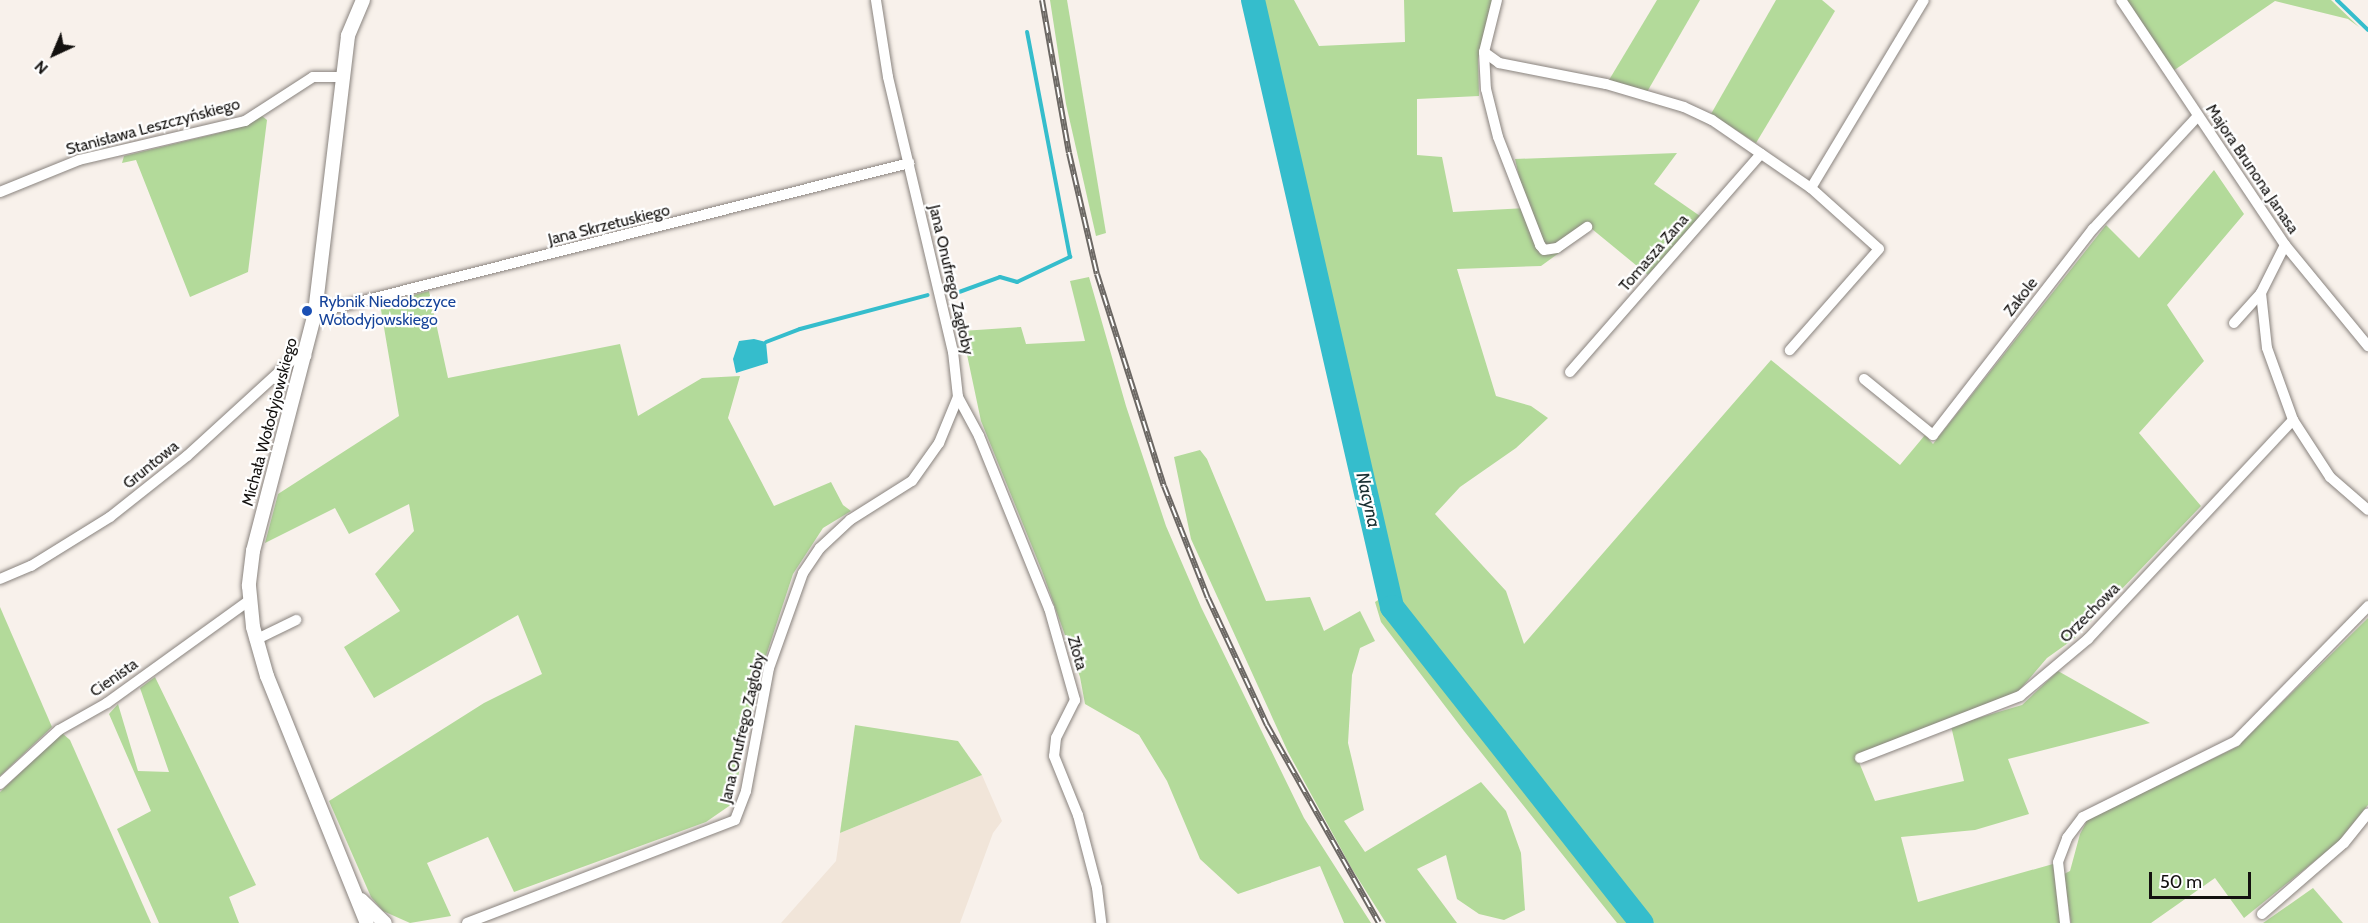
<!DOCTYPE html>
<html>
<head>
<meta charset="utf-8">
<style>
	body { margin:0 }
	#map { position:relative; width:2368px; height:923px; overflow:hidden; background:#f8f1eb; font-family:Cabin,sans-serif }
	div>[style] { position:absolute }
	.built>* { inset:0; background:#f1e5d9 }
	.green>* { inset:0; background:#b3da9a }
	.water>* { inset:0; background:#35bdcc }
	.stream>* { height:4px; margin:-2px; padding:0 2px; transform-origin:2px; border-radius:2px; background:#35bdcc }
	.river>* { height:24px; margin:-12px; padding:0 12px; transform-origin:12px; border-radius:12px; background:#35bdcc }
	.roads { filter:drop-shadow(0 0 2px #89837e) drop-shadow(0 0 2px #89837e) }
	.minor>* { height:10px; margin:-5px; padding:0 5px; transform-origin:5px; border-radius:5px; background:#fff }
	.tertiary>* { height:14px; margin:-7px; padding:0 7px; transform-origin:7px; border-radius:7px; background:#fff }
	.rail>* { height:6px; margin-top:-3px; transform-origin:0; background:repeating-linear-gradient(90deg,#fff 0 11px,#6c6864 0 22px); box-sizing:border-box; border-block:2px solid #6c6864 }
	.dots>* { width:16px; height:16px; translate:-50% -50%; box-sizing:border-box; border:3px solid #fff; border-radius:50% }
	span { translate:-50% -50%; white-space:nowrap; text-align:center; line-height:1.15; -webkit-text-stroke:4.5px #fff; paint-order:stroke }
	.street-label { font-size:16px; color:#13110f }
	.transit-label { font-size:16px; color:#164399 }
	.left { translate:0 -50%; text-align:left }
	.water-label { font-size:18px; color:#182e31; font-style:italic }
	.north { position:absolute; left:24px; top:24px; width:60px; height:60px; -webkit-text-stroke:4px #fff; paint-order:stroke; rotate:224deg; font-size:16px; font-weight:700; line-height:24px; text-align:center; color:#13110f }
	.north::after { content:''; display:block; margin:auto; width:21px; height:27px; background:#13110f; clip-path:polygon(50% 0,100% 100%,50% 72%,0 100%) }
	.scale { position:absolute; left:2149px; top:872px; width:102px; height:27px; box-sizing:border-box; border:3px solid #13110f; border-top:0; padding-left:8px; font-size:18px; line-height:21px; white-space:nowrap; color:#13110f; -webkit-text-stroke:4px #fff; paint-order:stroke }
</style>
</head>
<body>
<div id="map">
	<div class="built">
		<div style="clip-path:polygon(982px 775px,1002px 821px,993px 833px,960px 923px,781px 923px,836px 861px,840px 833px)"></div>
	</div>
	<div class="green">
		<div style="clip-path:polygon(1050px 0,1067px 0,1106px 233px,1096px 236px,1066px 104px)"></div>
		<div style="clip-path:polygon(1264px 0,1294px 0,1319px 46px,1405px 42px,1404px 0,1494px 0,1478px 59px,1479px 96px,1417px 99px,1417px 155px,1442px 157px,1453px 212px,1526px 208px,1515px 159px,1677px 153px,1654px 184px,1700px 216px,1648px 275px,1592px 229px,1541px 266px,1457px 269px,1496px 396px,1531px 406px,1548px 418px,1516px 448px,1460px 487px,1435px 514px,1506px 591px,1524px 644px,1771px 360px,1900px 465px,1925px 435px,1933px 444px,2106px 225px,2139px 258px,2214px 170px,2244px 214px,2167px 305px,2204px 361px,2139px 433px,2201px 506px,2075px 638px,2047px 658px,2017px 693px,1856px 755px,1875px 801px,1964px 781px,1951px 726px,2022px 705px,2058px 671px,2150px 723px,2008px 759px,2029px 814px,1975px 830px,1901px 837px,1918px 902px,2053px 864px,2060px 923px,1647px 923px,1398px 608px,1384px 559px)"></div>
		<div style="clip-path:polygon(1657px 0,1700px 0,1647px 92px,1609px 80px)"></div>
		<div style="clip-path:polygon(1776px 0,1822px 0,1835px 11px,1756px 143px,1711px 114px)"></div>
		<div style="clip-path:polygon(2127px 0,2331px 0,2359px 27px,2348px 19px,2275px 1px,2173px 71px)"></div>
		<div style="clip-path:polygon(262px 116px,267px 120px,248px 272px,190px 297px,136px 160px,122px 163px,124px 156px,219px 133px)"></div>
		<div style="clip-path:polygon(1089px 277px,1126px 406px,1166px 526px,1201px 607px,1304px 818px,1371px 923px,1344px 923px,1320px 866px,1238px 894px,1200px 859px,1167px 781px,1139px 735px,1085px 704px,1080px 677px,1042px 571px,981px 421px,962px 331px,1021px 327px,1026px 344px,1085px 341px,1070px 281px)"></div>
		<div style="clip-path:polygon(429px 291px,448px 378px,620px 344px,638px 416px,702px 378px,740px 376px,728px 418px,774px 506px,831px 482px,843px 505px,851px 511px,823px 528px,793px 574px,762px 668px,732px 804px,706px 822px,514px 892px,488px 837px,427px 863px,451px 916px,410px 923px,383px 911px,371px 897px,329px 801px,484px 703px,542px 674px,518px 615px,374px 698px,344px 647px,400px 611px,375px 574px,414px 531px,409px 504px,349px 534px,335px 508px,265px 543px,278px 494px,399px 416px,380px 304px)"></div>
		<div style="clip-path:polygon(1200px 450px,1207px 459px,1266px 601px,1310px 597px,1324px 631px,1360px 611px,1375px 641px,1360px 648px,1352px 675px,1348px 743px,1364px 810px,1344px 821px,1365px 852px,1481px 782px,1506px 811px,1521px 853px,1525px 910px,1504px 920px,1479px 914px,1457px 899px,1446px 855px,1417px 869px,1457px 923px,1386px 923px,1352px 869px,1288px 752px,1191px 539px,1174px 457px)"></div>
		<div style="clip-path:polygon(1383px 597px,1388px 610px,1634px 923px,1617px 923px,1464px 731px,1381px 622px,1375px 602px)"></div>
		<div style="clip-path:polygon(0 607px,52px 727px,0 776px)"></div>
		<div style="clip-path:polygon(2368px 618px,2368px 805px,2337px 843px,2244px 918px,2215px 878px,2151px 923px,2071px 923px,2064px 874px,2070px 871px,2080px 834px,2088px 819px,2237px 747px)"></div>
		<div style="clip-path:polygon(155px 677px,256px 885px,229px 897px,239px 923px,159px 923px,117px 829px,151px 811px,109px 714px,118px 704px,138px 771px,169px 772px,140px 688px)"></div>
		<div style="clip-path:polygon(855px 725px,958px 741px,982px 775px,840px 833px)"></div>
		<div style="clip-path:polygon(62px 733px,70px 740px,151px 923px,0 923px,0 792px)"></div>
		<div style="clip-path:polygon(2313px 888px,2343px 923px,2263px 923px)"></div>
	</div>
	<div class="water">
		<div style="clip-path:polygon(754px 339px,766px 342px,768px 363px,736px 373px,733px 359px,739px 341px)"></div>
	</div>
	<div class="stream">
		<div style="left:2337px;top:0;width:43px;rotate:44.1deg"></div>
		<div style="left:951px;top:295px;width:52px;rotate:-20.2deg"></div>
		<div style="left:1000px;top:277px;width:18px;rotate:16deg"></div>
		<div style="left:1017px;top:282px;width:59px;rotate:-25.3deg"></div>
		<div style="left:1070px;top:257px;width:229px;rotate:-100.8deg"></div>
		<div style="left:766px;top:342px;width:36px;rotate:-21deg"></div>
		<div style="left:800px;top:329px;width:132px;rotate:-14.9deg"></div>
	</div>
	<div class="river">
		<div style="left:1253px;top:0;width:623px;rotate:77.1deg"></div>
		<div style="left:1392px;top:607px;width:403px;rotate:51.7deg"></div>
	</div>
	<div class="roads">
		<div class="minor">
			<div style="left:1497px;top:0;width:54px;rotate:104deg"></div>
			<div style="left:1484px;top:52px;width:19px;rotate:36deg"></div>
			<div style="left:1499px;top:63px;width:109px;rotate:11.1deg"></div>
			<div style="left:1606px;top:84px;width:81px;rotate:16.4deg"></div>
			<div style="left:1684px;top:107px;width:31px;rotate:25deg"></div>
			<div style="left:1712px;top:120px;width:120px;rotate:34.5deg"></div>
			<div style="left:1811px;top:188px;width:91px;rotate:41.9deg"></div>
			<div style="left:1879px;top:249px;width:135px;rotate:131.4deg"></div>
			<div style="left:2121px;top:0;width:295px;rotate:56.2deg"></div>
			<div style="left:2285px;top:245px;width:131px;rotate:50.6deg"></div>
			<div style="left:1484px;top:52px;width:37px;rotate:87deg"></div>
			<div style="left:1486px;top:89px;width:49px;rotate:76deg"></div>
			<div style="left:1498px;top:137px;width:116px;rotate:68.7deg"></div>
			<div style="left:1540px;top:245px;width:6px;rotate:51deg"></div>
			<div style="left:1544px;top:250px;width:13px;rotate:-9deg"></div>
			<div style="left:1557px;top:248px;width:37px;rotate:-35deg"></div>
			<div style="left:1811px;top:188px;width:219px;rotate:-59deg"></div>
			<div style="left:0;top:192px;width:85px;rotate:-22.1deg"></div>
			<div style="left:79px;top:160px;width:171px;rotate:-13.2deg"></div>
			<div style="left:245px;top:121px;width:81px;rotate:-32.9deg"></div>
			<div style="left:313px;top:77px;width:30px"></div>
			<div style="left:2285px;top:245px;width:54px;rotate:116.6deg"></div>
			<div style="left:2261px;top:293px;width:55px;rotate:83.8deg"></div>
			<div style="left:2267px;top:348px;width:77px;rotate:70.1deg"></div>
			<div style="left:2293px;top:420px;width:68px;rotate:57deg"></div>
			<div style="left:2330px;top:477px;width:50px;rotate:41deg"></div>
			<div style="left:315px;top:313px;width:613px;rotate:-14.17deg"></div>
			<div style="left:2234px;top:323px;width:40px;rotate:-48deg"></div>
			<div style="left:1570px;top:372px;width:290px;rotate:-48.8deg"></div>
			<div style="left:1864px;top:379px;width:89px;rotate:39.1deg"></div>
			<div style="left:1933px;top:435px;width:261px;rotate:-52.2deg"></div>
			<div style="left:2093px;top:229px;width:154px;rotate:-47.1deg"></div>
			<div style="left:958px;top:397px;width:44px;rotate:61.7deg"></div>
			<div style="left:979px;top:436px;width:186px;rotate:67.9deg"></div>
			<div style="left:1049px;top:608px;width:96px;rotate:74.2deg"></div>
			<div style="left:1075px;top:700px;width:42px;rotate:116.6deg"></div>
			<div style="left:1056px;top:738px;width:18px;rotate:96deg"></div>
			<div style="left:1054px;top:756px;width:64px;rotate:67.9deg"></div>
			<div style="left:1078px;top:815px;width:75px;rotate:75.4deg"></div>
			<div style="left:1097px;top:888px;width:35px;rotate:83deg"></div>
			<div style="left:0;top:579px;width:34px;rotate:-23deg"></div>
			<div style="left:31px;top:566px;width:93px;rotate:-31.8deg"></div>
			<div style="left:110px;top:517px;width:98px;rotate:-38.4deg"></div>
			<div style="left:187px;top:456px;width:142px;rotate:-42.4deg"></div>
			<div style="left:292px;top:360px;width:15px;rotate:-16deg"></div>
			<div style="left:255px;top:640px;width:46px;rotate:-26deg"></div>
			<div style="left:1860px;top:758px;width:172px;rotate:-21.2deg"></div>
			<div style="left:2020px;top:696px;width:89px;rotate:-40deg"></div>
			<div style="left:2088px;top:639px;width:300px;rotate:-46.9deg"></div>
			<div style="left:0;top:784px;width:80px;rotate:-42.5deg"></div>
			<div style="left:59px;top:730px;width:55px;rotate:-29.4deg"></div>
			<div style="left:107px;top:703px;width:176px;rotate:-35.8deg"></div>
			<div style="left:2262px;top:914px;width:108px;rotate:-40.9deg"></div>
			<div style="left:2344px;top:843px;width:38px;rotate:-51deg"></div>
			<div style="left:467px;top:923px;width:287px;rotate:-21deg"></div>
			<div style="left:735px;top:820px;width:31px;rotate:-69deg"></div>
			<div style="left:746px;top:791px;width:125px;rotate:-79.4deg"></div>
			<div style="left:769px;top:668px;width:101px;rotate:-70.3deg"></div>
			<div style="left:803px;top:573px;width:30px;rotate:-56deg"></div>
			<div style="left:820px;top:548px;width:41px;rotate:-43deg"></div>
			<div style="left:850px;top:520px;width:73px;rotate:-32.2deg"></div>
			<div style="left:912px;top:481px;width:47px;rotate:-54.6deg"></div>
			<div style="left:939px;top:443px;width:50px;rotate:-67.6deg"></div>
			<div style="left:958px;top:397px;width:45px;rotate:-96.3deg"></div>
			<div style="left:953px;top:352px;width:283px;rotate:-103.3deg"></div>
			<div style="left:888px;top:77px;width:78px;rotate:-98.9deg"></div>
			<div style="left:2065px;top:923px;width:61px;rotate:-96.5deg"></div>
			<div style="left:2058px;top:862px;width:26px;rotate:-69deg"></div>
			<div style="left:2067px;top:838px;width:26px;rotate:-53deg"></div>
			<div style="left:2083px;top:817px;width:171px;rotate:-26.4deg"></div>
			<div style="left:2236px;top:741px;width:189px;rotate:-45.6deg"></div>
		</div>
		<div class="tertiary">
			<div style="left:363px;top:0;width:39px;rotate:113deg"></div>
			<div style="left:348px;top:36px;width:279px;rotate:96.8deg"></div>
			<div style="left:315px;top:313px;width:246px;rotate:104.6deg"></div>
			<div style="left:253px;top:551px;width:35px;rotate:97deg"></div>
			<div style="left:249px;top:586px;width:41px;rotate:84.4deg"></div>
			<div style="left:253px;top:627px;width:51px;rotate:74.1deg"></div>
			<div style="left:267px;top:676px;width:266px;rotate:68deg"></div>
			<div style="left:361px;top:900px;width:33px;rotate:44deg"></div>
		</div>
	</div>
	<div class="rail">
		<div style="left:1042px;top:0;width:155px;rotate:80deg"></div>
		<div style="left:1069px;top:153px;width:124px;rotate:77deg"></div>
		<div style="left:1097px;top:274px;width:222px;rotate:72.5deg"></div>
		<div style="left:1164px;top:486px;width:120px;rotate:68.6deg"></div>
		<div style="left:1208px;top:598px;width:140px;rotate:65.1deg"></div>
		<div style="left:1267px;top:725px;width:227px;rotate:60.5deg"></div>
	</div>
	<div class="dots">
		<div style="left:307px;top:311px;background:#1a4fb4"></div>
	</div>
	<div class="street-label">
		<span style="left:153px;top:127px;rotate:-15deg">Stanisława Leszczyńskiego</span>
		<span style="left:2252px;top:169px;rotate:56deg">Majora Brunona Janasa</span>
		<span style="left:609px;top:225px;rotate:-14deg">Jana Skrzetuskiego</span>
		<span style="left:1654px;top:253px;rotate:-49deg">Tomasza Zana</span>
		<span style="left:951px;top:280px;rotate:77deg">Jana Onufrego Zagłoby</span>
		<span style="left:2021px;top:297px;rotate:-52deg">Zakole</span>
		<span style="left:270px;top:422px;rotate:-75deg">Michała Wołodyjowskiego</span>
		<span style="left:151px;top:465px;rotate:-39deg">Gruntowa</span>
		<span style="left:2090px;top:613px;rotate:-45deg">Orzechowa</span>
		<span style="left:1077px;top:653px;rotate:74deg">Złota</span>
		<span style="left:114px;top:678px;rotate:-35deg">Cienista</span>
		<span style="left:743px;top:728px;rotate:-77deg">Jana Onufrego Zagłoby</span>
	</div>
	<div class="transit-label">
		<span class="left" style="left:319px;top:311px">Rybnik Niedobczyce<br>Wołodyjowskiego</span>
	</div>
	<div class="water-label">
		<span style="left:1368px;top:500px;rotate:77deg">Nacyna</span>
	</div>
	<div class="north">N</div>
	<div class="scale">50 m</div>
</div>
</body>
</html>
